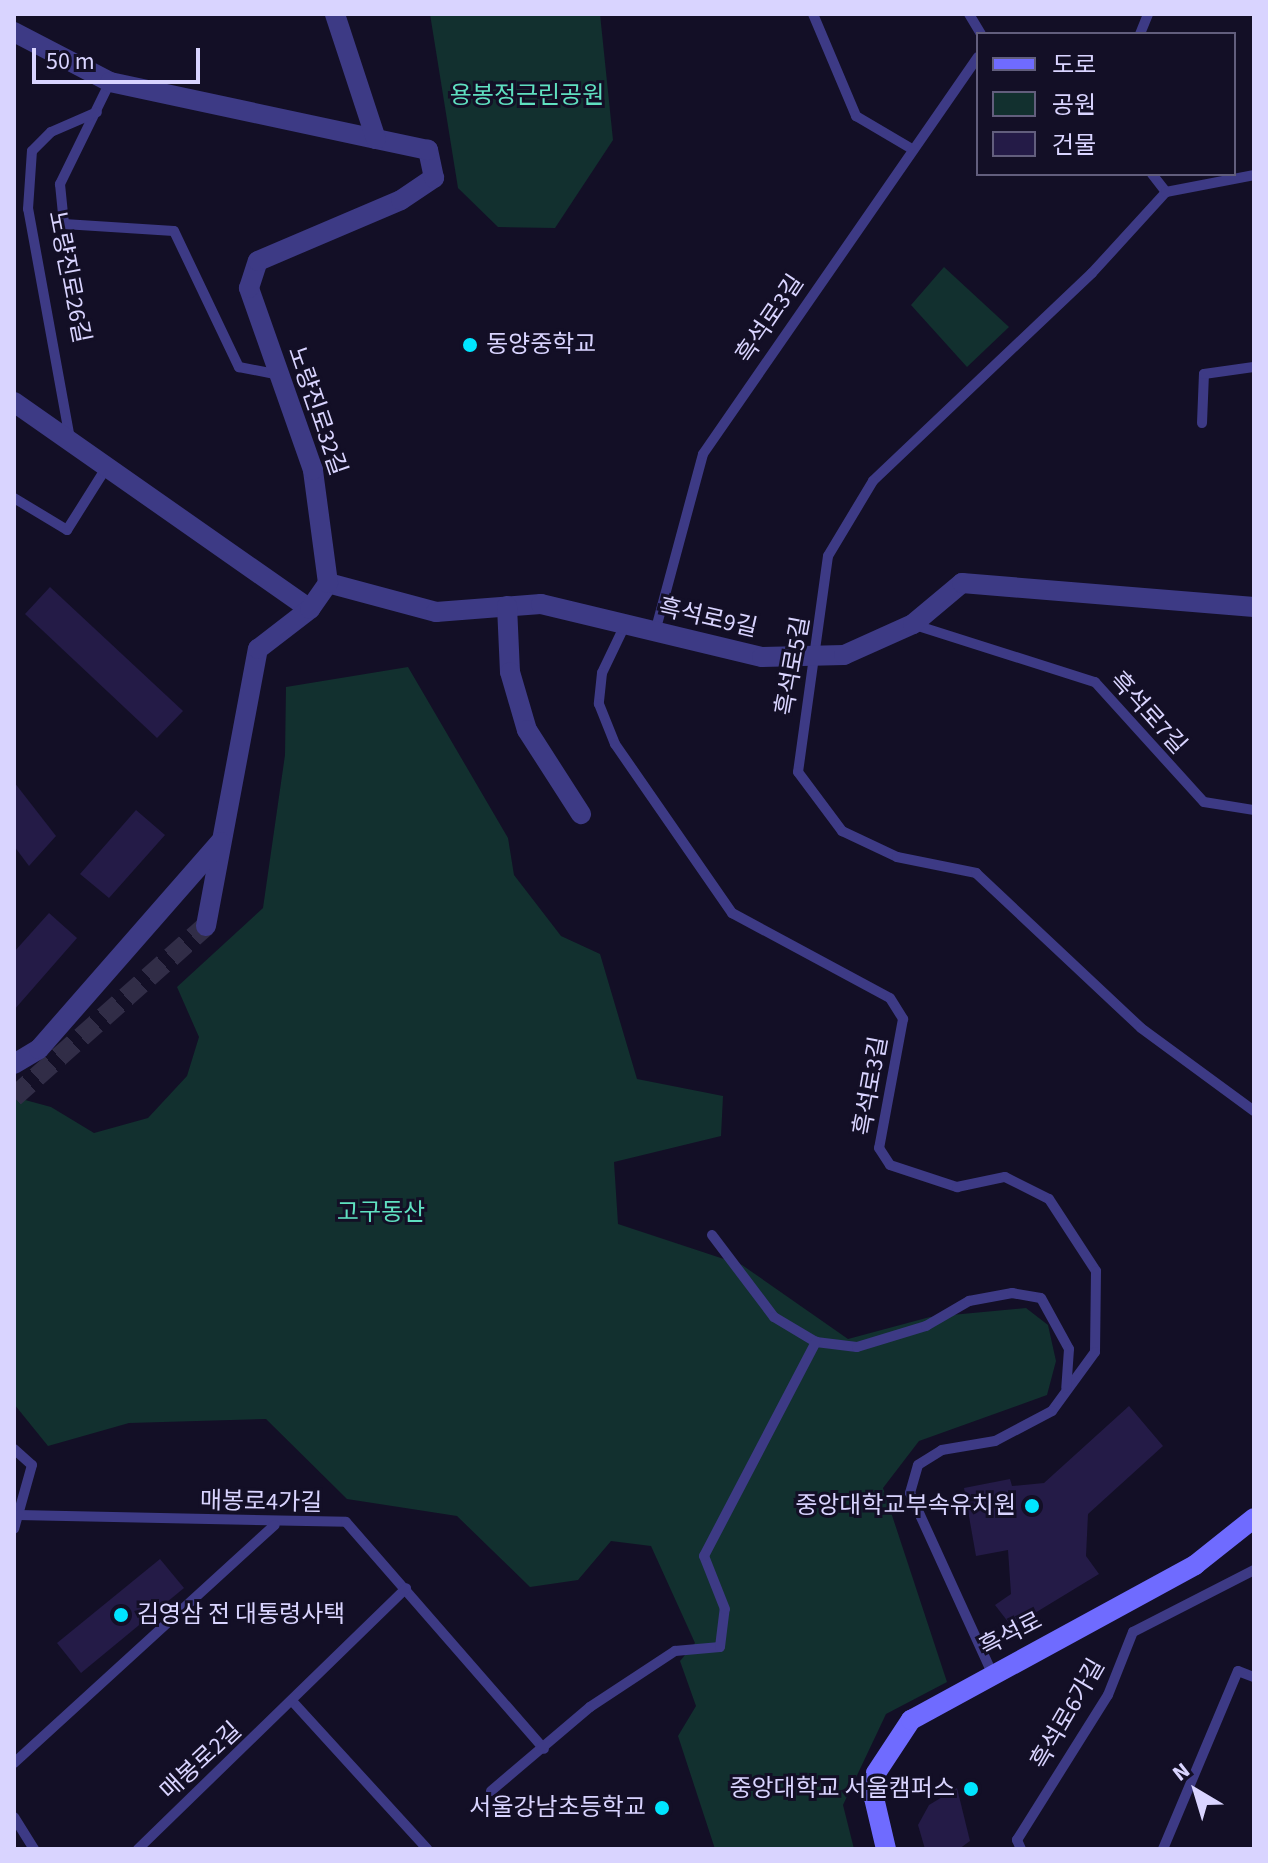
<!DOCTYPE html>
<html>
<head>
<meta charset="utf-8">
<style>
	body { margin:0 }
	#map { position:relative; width:1268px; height:1863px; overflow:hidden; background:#130f26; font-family:"Source Sans 3","Noto Sans KR",sans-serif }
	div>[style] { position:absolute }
	.green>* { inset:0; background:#12302f }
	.building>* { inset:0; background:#241b47 }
	.street-tunnel>* { height:20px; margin-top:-10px; transform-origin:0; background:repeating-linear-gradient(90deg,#312d47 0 20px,transparent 0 30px) }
	.lane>* { height:10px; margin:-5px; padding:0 5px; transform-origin:5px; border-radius:5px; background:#3d3a85 }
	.street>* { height:20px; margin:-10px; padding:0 10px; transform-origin:10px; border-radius:10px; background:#3d3a85 }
	.secondary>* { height:20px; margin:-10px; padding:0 10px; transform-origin:10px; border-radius:10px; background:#6f6bff }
	.dots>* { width:22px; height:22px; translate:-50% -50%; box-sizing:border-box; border:4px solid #130f26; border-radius:50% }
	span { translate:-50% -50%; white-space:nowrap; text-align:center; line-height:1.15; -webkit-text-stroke:6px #130f26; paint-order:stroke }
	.park-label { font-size:24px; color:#5fe0c0 }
	.street-label { font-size:24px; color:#d9d4ff }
	.poi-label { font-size:24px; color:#d9d4ff }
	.left { translate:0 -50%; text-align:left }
	.right { translate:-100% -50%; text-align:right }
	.frame { position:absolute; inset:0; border:16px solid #d9d4ff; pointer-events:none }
	.legend { position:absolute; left:976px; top:32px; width:260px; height:144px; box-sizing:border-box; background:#130f26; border:2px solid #625e7d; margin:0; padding:10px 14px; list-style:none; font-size:24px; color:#d9d4ff }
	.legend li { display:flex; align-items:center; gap:16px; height:40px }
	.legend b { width:40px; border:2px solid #625e7d }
	.north { position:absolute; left:1156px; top:1751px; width:80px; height:80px; -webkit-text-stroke:6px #130f26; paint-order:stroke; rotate:322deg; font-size:22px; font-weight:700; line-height:32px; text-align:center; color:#d9d4ff }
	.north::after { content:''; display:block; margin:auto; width:28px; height:36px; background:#d9d4ff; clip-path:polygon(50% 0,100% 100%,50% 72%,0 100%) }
	.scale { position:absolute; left:32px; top:48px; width:168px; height:36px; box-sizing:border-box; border:4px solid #d9d4ff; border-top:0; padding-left:10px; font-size:24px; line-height:28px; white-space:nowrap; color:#d9d4ff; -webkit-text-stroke:6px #130f26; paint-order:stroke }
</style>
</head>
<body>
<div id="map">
	<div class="green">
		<div style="clip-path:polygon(430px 14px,600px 14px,613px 140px,555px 228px,498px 227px,458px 188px)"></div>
		<div style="clip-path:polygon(944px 267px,1009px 327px,967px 367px,911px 305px)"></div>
		<div style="clip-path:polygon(408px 667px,508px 838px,514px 875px,561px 936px,600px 954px,637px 1079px,723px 1096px,721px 1136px,614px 1162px,618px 1224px,742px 1265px,848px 1339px,930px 1317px,1026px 1308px,1048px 1325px,1056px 1361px,1047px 1395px,919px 1441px,883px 1488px,947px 1682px,886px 1714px,843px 1805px,854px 1849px,715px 1849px,678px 1736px,696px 1706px,680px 1661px,695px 1643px,651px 1546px,611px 1541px,578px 1580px,530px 1587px,457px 1516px,347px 1499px,266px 1419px,129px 1423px,48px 1446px,14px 1404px,14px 1097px,51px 1107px,94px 1133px,148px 1118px,187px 1076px,199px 1037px,177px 987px,263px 908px,285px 755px,286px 687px)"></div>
	</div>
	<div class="building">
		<div style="clip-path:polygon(50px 587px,183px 711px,157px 738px,25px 614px)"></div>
		<div style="clip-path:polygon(14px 782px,56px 836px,29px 866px,14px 846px)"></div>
		<div style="clip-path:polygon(136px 810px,165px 835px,109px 898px,80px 874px)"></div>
		<div style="clip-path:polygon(49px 913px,77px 938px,14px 1010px,14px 952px)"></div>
		<div style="clip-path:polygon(1129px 1406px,1163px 1446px,1088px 1514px,1086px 1556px,1099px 1574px,1012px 1627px,995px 1605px,1011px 1594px,1008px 1550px,976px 1556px,964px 1488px,1010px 1479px,1012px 1486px,1044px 1483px)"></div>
		<div style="clip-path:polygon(160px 1559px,184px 1588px,81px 1673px,57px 1643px)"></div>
		<div style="clip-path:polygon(957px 1788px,970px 1841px,959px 1849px,925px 1849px,918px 1825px,929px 1805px)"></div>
	</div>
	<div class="street-tunnel">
		<div style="left:14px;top:1097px;width:257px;rotate:-41.7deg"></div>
	</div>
	<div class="lane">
		<div style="left:813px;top:14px;width:111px;rotate:67.1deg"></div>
		<div style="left:856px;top:116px;width:65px;rotate:30.5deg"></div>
		<div style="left:969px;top:14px;width:23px;rotate:59deg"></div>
		<div style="left:1140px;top:34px;width:22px;rotate:-68deg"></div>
		<div style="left:110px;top:82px;width:114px;rotate:116.1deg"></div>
		<div style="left:60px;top:184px;width:40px;rotate:84.3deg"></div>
		<div style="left:64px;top:224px;width:110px;rotate:3.6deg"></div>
		<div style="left:174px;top:231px;width:151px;rotate:64.5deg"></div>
		<div style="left:239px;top:367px;width:38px;rotate:11deg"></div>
		<div style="left:1152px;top:174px;width:23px;rotate:52deg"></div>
		<div style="left:1166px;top:192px;width:110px;rotate:132.4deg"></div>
		<div style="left:1092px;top:273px;width:302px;rotate:136.5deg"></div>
		<div style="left:873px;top:481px;width:87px;rotate:121deg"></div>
		<div style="left:828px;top:556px;width:218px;rotate:97.9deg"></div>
		<div style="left:798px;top:772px;width:74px;rotate:53.3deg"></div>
		<div style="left:842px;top:831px;width:61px;rotate:25.3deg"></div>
		<div style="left:897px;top:857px;width:81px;rotate:11.4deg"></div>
		<div style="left:976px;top:873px;width:226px;rotate:43.2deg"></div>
		<div style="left:1141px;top:1028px;width:140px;rotate:36.3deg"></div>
		<div style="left:1166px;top:192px;width:90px;rotate:-10.9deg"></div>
		<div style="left:1202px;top:423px;width:49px;rotate:-87.7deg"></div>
		<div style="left:1204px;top:374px;width:50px;rotate:-8deg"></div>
		<div style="left:70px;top:439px;width:234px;rotate:-100.3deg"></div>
		<div style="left:28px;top:209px;width:58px;rotate:-86.1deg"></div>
		<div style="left:32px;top:151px;width:27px;rotate:-45deg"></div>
		<div style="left:51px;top:132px;width:50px;rotate:-23.5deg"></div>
		<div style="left:14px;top:498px;width:62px;rotate:31.1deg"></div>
		<div style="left:67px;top:530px;width:73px;rotate:-57.8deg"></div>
		<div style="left:915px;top:625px;width:189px;rotate:17.6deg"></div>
		<div style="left:1095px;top:682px;width:162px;rotate:47.8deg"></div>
		<div style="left:1204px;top:802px;width:51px;rotate:9.1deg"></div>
		<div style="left:624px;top:627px;width:51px;rotate:115.6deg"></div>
		<div style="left:602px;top:673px;width:31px;rotate:96deg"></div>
		<div style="left:599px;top:704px;width:43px;rotate:68.2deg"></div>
		<div style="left:615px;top:744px;width:206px;rotate:55.3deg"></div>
		<div style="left:732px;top:913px;width:179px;rotate:28.3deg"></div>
		<div style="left:890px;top:998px;width:25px;rotate:58deg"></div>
		<div style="left:903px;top:1019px;width:131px;rotate:100.5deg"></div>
		<div style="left:879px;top:1148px;width:20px;rotate:57deg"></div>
		<div style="left:890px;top:1165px;width:71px;rotate:18.2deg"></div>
		<div style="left:957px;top:1187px;width:49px;rotate:-11.8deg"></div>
		<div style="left:1005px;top:1177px;width:49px;rotate:26.6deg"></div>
		<div style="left:1049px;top:1199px;width:86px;rotate:56.9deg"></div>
		<div style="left:1096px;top:1271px;width:81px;rotate:90.7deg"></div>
		<div style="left:1095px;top:1352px;width:73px;rotate:126.1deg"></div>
		<div style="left:1052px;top:1411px;width:64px;rotate:152.2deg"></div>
		<div style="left:995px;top:1441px;width:54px;rotate:170.4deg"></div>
		<div style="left:942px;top:1450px;width:28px;rotate:148deg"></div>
		<div style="left:918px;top:1465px;width:29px;rotate:106deg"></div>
		<div style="left:910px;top:1493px;width:198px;rotate:65.5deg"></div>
		<div style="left:655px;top:632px;width:184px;rotate:-74.9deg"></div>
		<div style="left:703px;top:454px;width:483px;rotate:-55.3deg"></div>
		<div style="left:712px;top:1235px;width:103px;rotate:52.9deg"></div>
		<div style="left:774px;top:1317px;width:49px;rotate:30.8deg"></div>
		<div style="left:816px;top:1342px;width:41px;rotate:7deg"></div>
		<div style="left:857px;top:1347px;width:72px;rotate:-16.9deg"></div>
		<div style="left:926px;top:1326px;width:50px;rotate:-30.2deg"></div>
		<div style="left:969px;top:1301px;width:44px;rotate:-10.5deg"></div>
		<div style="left:1012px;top:1293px;width:29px;rotate:10deg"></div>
		<div style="left:1041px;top:1298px;width:58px;rotate:61.2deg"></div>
		<div style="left:1069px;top:1349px;width:39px;rotate:94deg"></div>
		<div style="left:14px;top:1449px;width:24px;rotate:42deg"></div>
		<div style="left:32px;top:1465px;width:66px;rotate:105.7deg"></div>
		<div style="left:18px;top:1515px;width:328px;rotate:1.2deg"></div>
		<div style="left:346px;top:1522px;width:301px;rotate:48.9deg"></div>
		<div style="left:293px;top:1702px;width:199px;rotate:47.6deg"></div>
		<div style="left:14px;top:1763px;width:353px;rotate:-42.4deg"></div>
		<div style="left:491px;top:1791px;width:130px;rotate:-40.3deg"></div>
		<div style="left:590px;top:1707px;width:102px;rotate:-33.4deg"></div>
		<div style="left:675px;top:1651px;width:45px;rotate:-5.1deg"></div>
		<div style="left:720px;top:1647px;width:38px;rotate:-83deg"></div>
		<div style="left:725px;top:1609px;width:57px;rotate:-111.6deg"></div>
		<div style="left:704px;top:1556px;width:242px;rotate:-62.4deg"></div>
		<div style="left:14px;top:1817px;width:38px;rotate:58deg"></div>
		<div style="left:138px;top:1849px;width:374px;rotate:-44.2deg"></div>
		<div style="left:1021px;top:1849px;width:10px;rotate:-114deg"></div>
		<div style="left:1017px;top:1840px;width:171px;rotate:-57.9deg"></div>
		<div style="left:1108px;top:1695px;width:68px;rotate:-68.4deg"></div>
		<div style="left:1133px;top:1632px;width:136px;rotate:-27.1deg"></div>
		<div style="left:1163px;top:1849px;width:193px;rotate:-67.2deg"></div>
		<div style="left:1238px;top:1671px;width:17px;rotate:21deg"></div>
	</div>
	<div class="street">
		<div style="left:14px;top:32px;width:108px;rotate:27.5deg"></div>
		<div style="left:110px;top:82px;width:272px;rotate:12.1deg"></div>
		<div style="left:14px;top:402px;width:361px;rotate:35deg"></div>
		<div style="left:328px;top:583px;width:112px;rotate:15deg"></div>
		<div style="left:436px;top:612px;width:105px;rotate:-4.4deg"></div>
		<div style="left:541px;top:604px;width:227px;rotate:13.5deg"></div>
		<div style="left:762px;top:657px;width:82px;rotate:-1.4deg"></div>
		<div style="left:844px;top:655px;width:76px;rotate:-24.2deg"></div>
		<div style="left:913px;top:624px;width:64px;rotate:-39.9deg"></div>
		<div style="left:962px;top:583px;width:293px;rotate:4.7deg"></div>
		<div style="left:507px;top:606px;width:66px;rotate:87.4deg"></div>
		<div style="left:510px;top:672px;width:60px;rotate:73.7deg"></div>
		<div style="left:527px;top:730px;width:100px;rotate:57.3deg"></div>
		<div style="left:206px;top:926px;width:282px;rotate:-79.4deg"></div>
		<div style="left:258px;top:649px;width:66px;rotate:-37.6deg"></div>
		<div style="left:310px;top:609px;width:32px;rotate:-55deg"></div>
		<div style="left:328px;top:583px;width:114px;rotate:-97.6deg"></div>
		<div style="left:313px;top:470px;width:193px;rotate:-109.4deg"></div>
		<div style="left:249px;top:288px;width:28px;rotate:-72deg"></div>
		<div style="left:258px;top:261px;width:155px;rotate:-23.1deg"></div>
		<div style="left:401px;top:200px;width:40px;rotate:-34deg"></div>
		<div style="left:434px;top:178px;width:29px;rotate:-102deg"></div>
		<div style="left:428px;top:150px;width:53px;rotate:-168.1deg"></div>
		<div style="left:376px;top:139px;width:132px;rotate:-108.2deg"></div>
		<div style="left:14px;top:1064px;width:29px;rotate:-31deg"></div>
		<div style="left:39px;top:1049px;width:275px;rotate:-48.8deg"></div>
	</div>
	<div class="secondary">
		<div style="left:886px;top:1849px;width:52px;rotate:-103.2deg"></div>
		<div style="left:874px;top:1798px;width:25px;rotate:-85deg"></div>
		<div style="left:876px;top:1773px;width:64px;rotate:-56.6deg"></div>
		<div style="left:911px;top:1720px;width:324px;rotate:-28.6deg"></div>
		<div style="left:1195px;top:1565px;width:75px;rotate:-38.5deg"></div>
	</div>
	<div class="dots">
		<div style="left:470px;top:345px;background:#00e5ff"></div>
		<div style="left:1032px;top:1506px;background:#00e5ff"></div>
		<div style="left:121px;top:1615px;background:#00e5ff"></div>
		<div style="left:971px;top:1789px;background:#00e5ff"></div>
		<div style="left:662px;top:1808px;background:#00e5ff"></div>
	</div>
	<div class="park-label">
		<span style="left:527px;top:96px">용봉정근린공원</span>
		<span style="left:381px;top:1213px">고구동산</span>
	</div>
	<div class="street-label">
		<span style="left:69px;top:277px;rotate:79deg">노량진로26길</span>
		<span style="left:770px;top:319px;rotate:-56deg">흑석로3길</span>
		<span style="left:317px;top:411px;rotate:71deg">노량진로32길</span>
		<span style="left:708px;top:618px;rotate:13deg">흑석로9길</span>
		<span style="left:793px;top:666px;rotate:-80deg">흑석로5길</span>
		<span style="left:1148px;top:713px;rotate:48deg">흑석로7길</span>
		<span style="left:871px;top:1086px;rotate:-80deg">흑석로3길</span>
		<span style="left:261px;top:1502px;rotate:1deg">매봉로4가길</span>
		<span style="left:1011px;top:1634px;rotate:-27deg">흑석로</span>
		<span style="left:1068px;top:1714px;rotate:-60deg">흑석로6가길</span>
		<span style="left:201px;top:1761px;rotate:-43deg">매봉로2길</span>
	</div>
	<div class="poi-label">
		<span class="left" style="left:486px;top:345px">동양중학교</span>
		<span class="right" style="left:1016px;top:1506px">중앙대학교부속유치원</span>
		<span class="left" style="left:137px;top:1615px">김영삼 전 대통령사택</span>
		<span class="right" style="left:955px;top:1789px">중앙대학교 서울캠퍼스</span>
		<span class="right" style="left:646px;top:1808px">서울강남초등학교</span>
	</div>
	<div class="frame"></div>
	<ul class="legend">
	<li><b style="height:10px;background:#6f6bff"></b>도로</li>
	<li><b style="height:22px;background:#12302f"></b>공원</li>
	<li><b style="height:22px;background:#241b47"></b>건물</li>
	</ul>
	<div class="north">N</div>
	<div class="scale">50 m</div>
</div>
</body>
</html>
